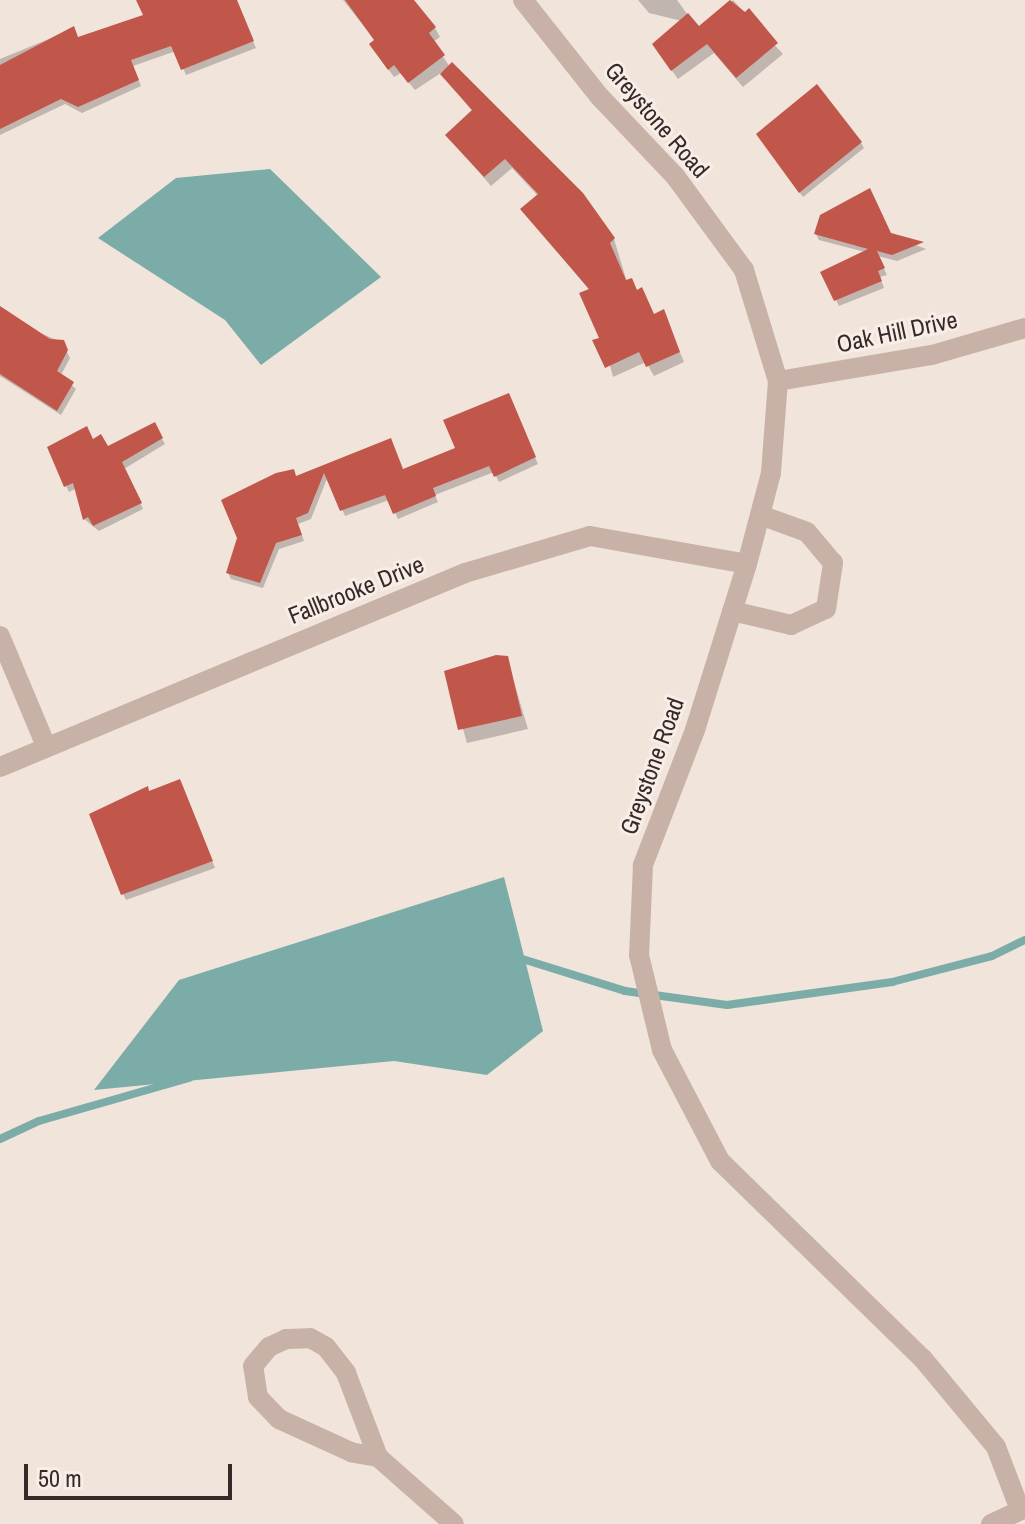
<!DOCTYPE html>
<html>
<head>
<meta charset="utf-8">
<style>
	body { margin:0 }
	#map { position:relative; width:1025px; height:1524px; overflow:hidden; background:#f0e4db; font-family:"Archivo Narrow",sans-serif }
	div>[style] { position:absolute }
	.water>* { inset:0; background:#7baca8 }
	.shadow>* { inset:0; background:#0003 }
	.stream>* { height:8px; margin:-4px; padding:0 4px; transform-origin:4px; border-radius:4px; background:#7baca8 }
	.building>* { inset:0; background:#c0574a }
	.minor>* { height:20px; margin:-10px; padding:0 10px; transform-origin:10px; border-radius:10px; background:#c8b2a8 }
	span { translate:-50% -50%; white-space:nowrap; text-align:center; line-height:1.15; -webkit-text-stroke:6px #f8eee7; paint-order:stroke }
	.street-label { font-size:24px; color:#352a28 }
	.scale { position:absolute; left:24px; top:1464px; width:208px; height:36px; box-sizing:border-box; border:4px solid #352a28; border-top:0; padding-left:10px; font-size:24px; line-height:28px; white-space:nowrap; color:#352a28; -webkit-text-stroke:6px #f8eee7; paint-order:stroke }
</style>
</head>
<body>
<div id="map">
	<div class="water">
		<div style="clip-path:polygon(270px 169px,381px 277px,261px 365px,225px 320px,98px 238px,176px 178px)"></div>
		<div style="clip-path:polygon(504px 877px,543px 1031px,487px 1075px,394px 1061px,94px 1090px,179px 980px)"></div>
	</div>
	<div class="shadow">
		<div style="clip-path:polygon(151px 0,235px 0,256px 48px,186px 75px,176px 51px,133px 66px,141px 86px,82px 113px,65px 104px,0 135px,0 59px,73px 29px,78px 39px,145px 17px)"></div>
		<div style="clip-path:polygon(343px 0,410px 0,435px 28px,440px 37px,433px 42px,450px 67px,614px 239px,627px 282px,655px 316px,663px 312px,684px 362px,654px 376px,646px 362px,613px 377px,590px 291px,523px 209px,538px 196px,512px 168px,491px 186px,447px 135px,473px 112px,443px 74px,450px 67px,415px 90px,401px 73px,394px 77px,377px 54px,376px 41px)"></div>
		<div style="clip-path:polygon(638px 0,677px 0,698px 29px,733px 0,783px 54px,743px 87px,714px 53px,678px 79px,660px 54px,682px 21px,649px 13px)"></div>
		<div style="clip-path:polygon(762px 140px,861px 143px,864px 148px,803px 197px)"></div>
		<div style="clip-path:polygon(816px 234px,891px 235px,926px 249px,897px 261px,878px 256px,887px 275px,880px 277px,884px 288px,839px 306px,836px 300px,865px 252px,819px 240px)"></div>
		<div style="clip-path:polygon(0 317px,62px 342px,70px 358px,61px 375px,76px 389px,61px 415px,0 376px)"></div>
		<div style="clip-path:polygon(512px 401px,538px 464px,499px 482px,494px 472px,435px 495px,438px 502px,398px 519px,389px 500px,345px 516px,328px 476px,311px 519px,298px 524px,304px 541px,279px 549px,263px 588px,231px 579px,228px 573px,296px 478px,390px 440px,403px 471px,457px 449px)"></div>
		<div style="clip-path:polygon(154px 425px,165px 444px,124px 469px,143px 509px,99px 531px,84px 519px,77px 488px,69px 492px,66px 486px,93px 442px,107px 449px)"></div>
		<div style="clip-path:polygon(507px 659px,528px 729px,467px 743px,447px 673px)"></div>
		<div style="clip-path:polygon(183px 787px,215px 868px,126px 900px,123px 894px,149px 793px)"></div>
	</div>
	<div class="stream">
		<div style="left:516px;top:957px;width:114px;rotate:17.3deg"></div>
		<div style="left:625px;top:991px;width:103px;rotate:7.8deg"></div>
		<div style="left:727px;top:1005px;width:167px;rotate:-7.9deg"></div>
		<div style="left:892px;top:982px;width:103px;rotate:-14.6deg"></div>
		<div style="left:992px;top:956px;width:37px;rotate:-26deg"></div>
		<div style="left:0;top:1139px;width:43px;rotate:-24.8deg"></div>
		<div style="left:39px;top:1121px;width:156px;rotate:-16deg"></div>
	</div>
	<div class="building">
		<div style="clip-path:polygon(136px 0,237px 0,254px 41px,181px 70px,171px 46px,131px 60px,139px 80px,78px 107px,61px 99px,0 129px,0 65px,74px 26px,78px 37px,143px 15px)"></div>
		<div style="clip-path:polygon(345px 0,414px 0,436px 27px,429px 33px,445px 55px,408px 83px,394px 65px,388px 70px,369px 44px,374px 40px)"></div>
		<div style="clip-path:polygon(730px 0,745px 12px,749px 8px,778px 43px,736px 78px,707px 44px,671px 71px,652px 44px,688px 13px,699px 26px)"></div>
		<div style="clip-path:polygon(452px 62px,583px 193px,615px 238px,610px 243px,626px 280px,632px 278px,637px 290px,642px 287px,654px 314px,664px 309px,680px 352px,646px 367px,639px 352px,605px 368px,592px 340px,599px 338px,579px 293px,589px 289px,520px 209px,538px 194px,505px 159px,484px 177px,445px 135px,472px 110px,440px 74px)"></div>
		<div style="clip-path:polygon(817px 84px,862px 142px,799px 193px,756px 134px)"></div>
		<div style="clip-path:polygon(870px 188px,891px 233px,924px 242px,892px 255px,877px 251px,885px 268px,878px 271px,882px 281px,834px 301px,820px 272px,868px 249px,814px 234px,820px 215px)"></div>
		<div style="clip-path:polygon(0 306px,50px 339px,64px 340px,68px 350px,57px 371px,74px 382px,57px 411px,0 374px)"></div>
		<div style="clip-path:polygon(509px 393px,536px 457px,494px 477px,489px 466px,433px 488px,436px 496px,393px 514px,385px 495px,340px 511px,324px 473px,308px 513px,296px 518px,302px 535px,276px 543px,260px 583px,226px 573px,237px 538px,221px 500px,276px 473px,294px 469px,296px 476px,391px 438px,403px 469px,455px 448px,443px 420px)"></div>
		<div style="clip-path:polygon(155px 422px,163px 438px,122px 462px,142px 503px,93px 526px,88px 517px,83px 520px,73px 483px,64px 487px,47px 447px,87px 426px,93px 439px,101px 434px,108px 446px)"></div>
		<div style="clip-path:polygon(496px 655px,508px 656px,522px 716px,458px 730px,444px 671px)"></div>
		<div style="clip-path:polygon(180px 779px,213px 861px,121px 895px,89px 814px,148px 786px,149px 791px)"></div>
	</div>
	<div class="minor">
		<div style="left:523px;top:0;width:124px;rotate:51.6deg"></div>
		<div style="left:600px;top:97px;width:109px;rotate:46.5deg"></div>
		<div style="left:675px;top:176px;width:117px;rotate:53.7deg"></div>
		<div style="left:744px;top:270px;width:116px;rotate:73deg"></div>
		<div style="left:778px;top:381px;width:92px;rotate:94.4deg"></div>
		<div style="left:771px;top:473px;width:94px;rotate:104.8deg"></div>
		<div style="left:747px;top:564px;width:174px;rotate:107.4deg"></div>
		<div style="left:695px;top:730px;width:145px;rotate:111.1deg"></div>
		<div style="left:643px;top:865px;width:90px;rotate:92.5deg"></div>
		<div style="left:639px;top:955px;width:98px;rotate:76.4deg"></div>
		<div style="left:662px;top:1050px;width:125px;rotate:62.4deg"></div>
		<div style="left:720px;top:1161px;width:284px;rotate:44.3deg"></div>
		<div style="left:923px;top:1359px;width:114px;rotate:50.3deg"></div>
		<div style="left:996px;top:1447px;width:67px;rotate:69.1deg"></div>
		<div style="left:778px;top:381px;width:156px;rotate:-9.6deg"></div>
		<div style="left:932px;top:355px;width:97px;rotate:-16.2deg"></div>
		<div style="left:732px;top:611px;width:61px;rotate:13.3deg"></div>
		<div style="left:791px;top:625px;width:38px;rotate:-25deg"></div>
		<div style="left:826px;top:609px;width:47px;rotate:-81.3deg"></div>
		<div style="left:833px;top:563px;width:40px;rotate:-130deg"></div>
		<div style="left:807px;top:532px;width:50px;rotate:-160.1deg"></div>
		<div style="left:0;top:636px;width:119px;rotate:67.3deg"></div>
		<div style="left:0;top:767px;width:504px;rotate:-22.65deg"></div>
		<div style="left:465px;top:573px;width:130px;rotate:-16.5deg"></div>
		<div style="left:590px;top:536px;width:159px;rotate:10.1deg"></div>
		<div style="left:378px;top:1457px;width:27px;rotate:-170deg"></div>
		<div style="left:351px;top:1452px;width:79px;rotate:-155.4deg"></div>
		<div style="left:279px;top:1419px;width:30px;rotate:-134deg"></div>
		<div style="left:258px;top:1397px;width:31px;rotate:-99deg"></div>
		<div style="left:253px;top:1366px;width:25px;rotate:-50deg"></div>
		<div style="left:269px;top:1347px;width:19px;rotate:-25deg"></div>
		<div style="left:286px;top:1339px;width:24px;rotate:-2deg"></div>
		<div style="left:310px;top:1338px;width:18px;rotate:29deg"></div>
		<div style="left:326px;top:1347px;width:33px;rotate:52deg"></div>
		<div style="left:346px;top:1373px;width:90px;rotate:69.1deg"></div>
		<div style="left:378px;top:1457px;width:101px;rotate:41.4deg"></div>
		<div style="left:991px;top:1524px;width:38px;rotate:-25deg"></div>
	</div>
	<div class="street-label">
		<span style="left:657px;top:120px;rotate:49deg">Greystone Road</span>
		<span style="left:897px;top:332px;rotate:-12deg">Oak Hill Drive</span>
		<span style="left:356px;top:590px;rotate:-22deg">Fallbrooke Drive</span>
		<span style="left:652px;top:766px;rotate:-70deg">Greystone Road</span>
	</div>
	<div class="scale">50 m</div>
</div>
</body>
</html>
